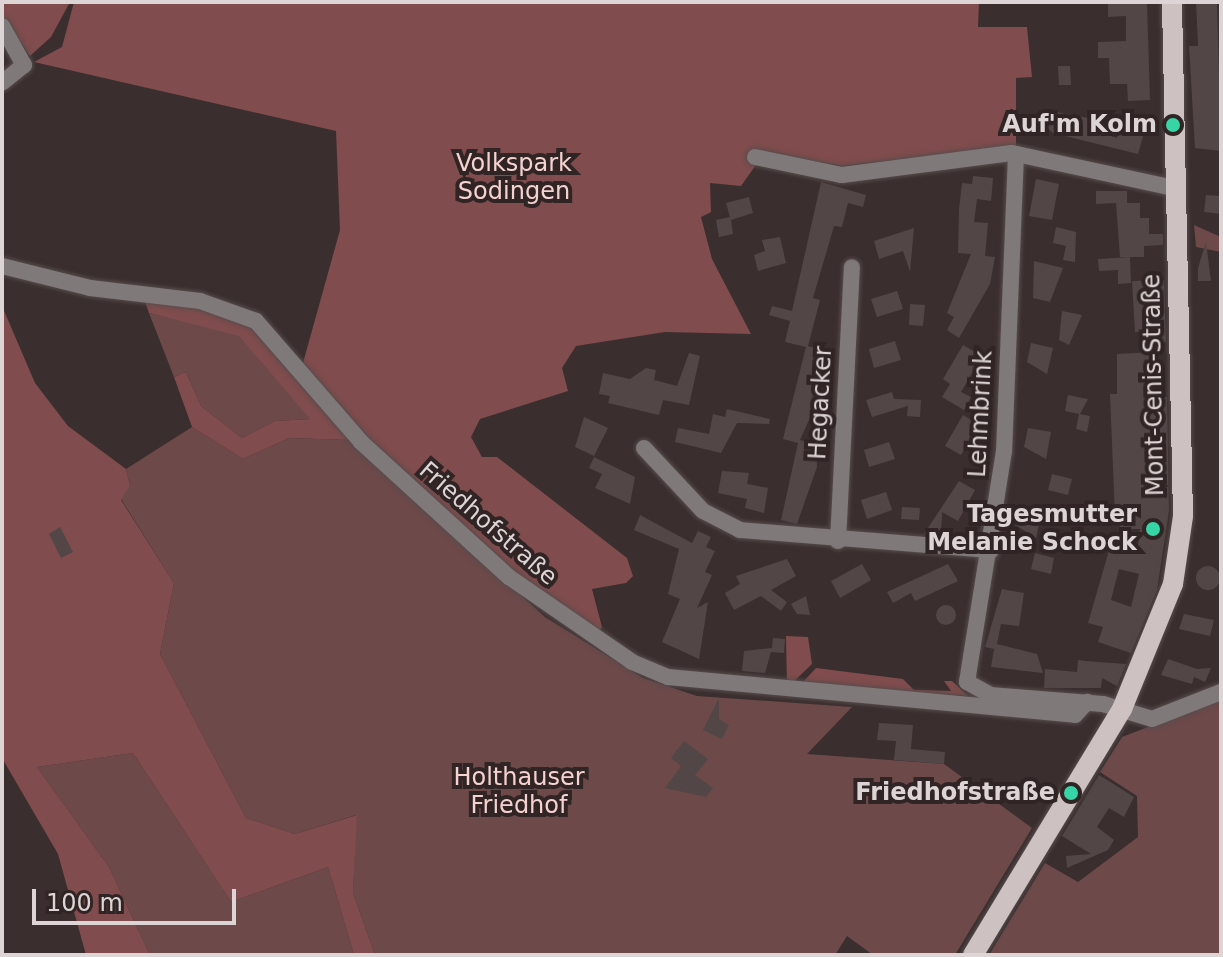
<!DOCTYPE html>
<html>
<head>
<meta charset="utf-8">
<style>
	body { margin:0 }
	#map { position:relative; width:1223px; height:957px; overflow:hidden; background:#3a2e2e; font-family:"DejaVu Sans",sans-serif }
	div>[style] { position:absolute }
	.green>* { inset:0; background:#6d494a }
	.forest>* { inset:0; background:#804c4d }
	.building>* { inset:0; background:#534646 }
	.round { border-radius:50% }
	.roads { filter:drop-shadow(0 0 2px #574c4c) drop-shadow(0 0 2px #574c4c) }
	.minor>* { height:16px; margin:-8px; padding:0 8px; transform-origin:8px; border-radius:8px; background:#807979 }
	.major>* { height:20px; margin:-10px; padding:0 10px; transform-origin:10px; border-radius:10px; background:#cec1c1 }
	.dots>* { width:22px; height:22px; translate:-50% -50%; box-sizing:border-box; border:4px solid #302424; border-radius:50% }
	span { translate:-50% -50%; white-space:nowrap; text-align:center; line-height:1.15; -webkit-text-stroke:8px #302424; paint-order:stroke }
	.poi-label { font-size:24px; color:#ddd5d5; font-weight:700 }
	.right { translate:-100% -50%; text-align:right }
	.park-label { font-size:24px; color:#f5d1d0 }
	.street-label { font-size:24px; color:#ddd5d5 }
	.frame { position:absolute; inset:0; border:4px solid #ddd5d5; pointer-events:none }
	.scale { position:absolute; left:32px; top:889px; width:204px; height:36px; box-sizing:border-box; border:4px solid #ddd5d5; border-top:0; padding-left:10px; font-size:24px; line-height:28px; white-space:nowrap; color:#ddd5d5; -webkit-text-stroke:6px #302424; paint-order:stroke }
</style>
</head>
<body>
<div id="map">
	<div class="green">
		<div style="clip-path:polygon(1194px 225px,1221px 237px,1221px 252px,1196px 247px)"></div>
		<div style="clip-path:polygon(149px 313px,239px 335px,311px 419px,275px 421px,242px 438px,201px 406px,186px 372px,174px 377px)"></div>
		<div style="clip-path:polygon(192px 427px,243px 459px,289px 438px,350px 440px,545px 617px,643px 678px,697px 696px,852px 707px,807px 754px,944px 764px,1032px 828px,955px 955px,873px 955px,847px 936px,835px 955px,375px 955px,353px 893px,356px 815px,295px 834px,246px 818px,160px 654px,174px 583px,121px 499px,130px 486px,126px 469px)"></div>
		<div style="clip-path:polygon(1221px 699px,1221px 955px,989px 955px,1045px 863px,1078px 882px,1138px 837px,1137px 796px,1100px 772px,1122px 737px)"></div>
		<div style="clip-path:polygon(133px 753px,231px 902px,328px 867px,354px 955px,150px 955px,109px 867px,37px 767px)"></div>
	</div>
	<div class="forest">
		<div style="clip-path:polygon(2px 2px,70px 2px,51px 37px,30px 56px,2px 15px)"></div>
		<div style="clip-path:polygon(74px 2px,979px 2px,978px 27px,1027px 27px,1032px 77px,1016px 78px,1016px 146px,842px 166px,765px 152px,741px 186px,710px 183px,711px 212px,701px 217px,712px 259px,751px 334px,665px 332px,576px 346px,562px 368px,568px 391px,480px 419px,471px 437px,482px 457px,497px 457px,627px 558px,633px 576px,626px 583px,592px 589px,602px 627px,597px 635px,558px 611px,397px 473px,301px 370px,340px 230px,336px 131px,34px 62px,62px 47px)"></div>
		<div style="clip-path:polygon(143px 295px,211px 306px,255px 327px,350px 440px,289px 438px,243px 459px,192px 427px,174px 377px,186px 372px,201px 406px,242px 438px,275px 421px,310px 419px,239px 336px,149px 313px)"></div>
		<div style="clip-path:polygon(2px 306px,35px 383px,68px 426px,126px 469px,130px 486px,121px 500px,174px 583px,160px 654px,246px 818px,295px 834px,357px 815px,353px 893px,375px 955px,354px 955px,328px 867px,231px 902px,133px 753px,37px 767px,109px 867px,150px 955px,86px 955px,58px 854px,2px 758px)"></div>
		<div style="clip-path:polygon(786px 636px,808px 637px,812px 664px,787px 688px)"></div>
		<div style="clip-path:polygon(816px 668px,903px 679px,914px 690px,951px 691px,944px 681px,952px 681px,968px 696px,802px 683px)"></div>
	</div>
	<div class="building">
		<div style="clip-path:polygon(1108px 2px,1147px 2px,1150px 100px,1128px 101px,1127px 84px,1110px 84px,1109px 58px,1098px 58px,1098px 42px,1126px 41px,1126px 16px,1108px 17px)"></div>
		<div style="clip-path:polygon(1196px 2px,1217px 2px,1221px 151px,1195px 148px,1189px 46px,1198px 46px)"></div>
		<div style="clip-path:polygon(1058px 66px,1070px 66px,1071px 85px,1059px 85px)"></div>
		<div style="clip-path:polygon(1050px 111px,1099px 120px,1088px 129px,1117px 138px,1124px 115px,1147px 122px,1138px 154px,1053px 133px,1045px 126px)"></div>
		<div style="clip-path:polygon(973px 176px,993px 178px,991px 201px,977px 199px,974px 222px,988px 223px,985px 256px,995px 257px,990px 284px,959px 338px,947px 330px,954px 317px,947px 313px,971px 254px,958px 253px,959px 209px,962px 183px,972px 184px)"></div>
		<div style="clip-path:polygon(1036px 179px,1059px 184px,1052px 220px,1029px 216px)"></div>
		<div style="clip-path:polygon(821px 182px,866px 195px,863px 207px,848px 203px,842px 227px,834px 226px,813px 298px,820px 300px,808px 346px,830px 352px,827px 363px,820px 361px,817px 402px,800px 440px,816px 444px,817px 467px,797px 524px,781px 520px,798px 443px,783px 439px,806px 347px,785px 342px,790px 321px,769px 315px,772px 306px,792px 311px)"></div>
		<div style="clip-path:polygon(1096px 191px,1127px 191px,1127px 203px,1140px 203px,1140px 218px,1149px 218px,1149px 234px,1163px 234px,1163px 245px,1144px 246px,1144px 257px,1120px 257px,1116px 203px,1096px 204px)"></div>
		<div style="clip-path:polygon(1206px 195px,1221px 196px,1221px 214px,1204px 212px)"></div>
		<div style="clip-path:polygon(749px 197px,753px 213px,731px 220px,733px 234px,719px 237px,716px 220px,730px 217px,726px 203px)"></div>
		<div style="clip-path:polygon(1056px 227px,1076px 232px,1075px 262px,1063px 260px,1066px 246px,1053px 243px)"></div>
		<div style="clip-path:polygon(914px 228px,910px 272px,903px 251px,879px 259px,874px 241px)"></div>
		<div style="clip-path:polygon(780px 237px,786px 263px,758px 271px,754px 255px,765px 251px,762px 240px)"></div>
		<div style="clip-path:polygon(1206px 242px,1211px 281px,1198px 281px,1198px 268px)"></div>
		<div style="clip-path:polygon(1130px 257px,1131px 283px,1118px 284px,1118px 270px,1099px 271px,1098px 259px)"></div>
		<div style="clip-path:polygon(1034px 261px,1063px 268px,1050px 302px,1033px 298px)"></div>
		<div style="clip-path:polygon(1164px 280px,1166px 342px,1145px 342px,1145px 332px,1135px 332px,1132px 281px)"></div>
		<div style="clip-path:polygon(897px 291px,903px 309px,877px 317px,871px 299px)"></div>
		<div style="clip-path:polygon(910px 304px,925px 305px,923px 326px,909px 325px)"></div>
		<div style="clip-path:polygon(1062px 311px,1082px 315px,1069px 345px,1059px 340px)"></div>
		<div style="clip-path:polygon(895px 341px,901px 360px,874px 368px,869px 349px)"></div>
		<div style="clip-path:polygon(1031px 343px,1053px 348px,1047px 374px,1027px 362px)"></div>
		<div style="clip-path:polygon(963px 345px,982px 356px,961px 392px,971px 397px,964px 410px,942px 397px,950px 384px,943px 379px)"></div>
		<div style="clip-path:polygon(evenodd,1155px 352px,1156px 397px,1167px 397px,1169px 511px,1157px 590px,1131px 653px,1098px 642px,1103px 627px,1088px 623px,1110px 547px,1137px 553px,1140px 529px,1121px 529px,1115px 517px,1110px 394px,1117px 394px,1117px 354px,1155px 352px,1119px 569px,1139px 574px,1131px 607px,1111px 600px,1119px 569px)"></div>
		<div style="clip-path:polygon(689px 353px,700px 356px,689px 405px,663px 400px,659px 415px,608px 403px,610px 396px,599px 394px,603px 373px,630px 379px,646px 368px,656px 370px,654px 380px,677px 386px)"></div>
		<div style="clip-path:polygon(892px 392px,894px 399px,921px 400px,920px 417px,907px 416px,908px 406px,872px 417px,866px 400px)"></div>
		<div style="clip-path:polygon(1068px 395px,1088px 399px,1080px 414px,1090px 416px,1087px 432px,1076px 429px,1079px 414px,1065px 411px)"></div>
		<div style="clip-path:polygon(727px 409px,770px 419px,769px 424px,737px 423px,721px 453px,675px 442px,678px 428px,709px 434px,713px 414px,725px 417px)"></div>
		<div style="clip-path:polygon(963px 415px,979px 425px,961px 455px,945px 446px)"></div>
		<div style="clip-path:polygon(584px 417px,608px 428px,594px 456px,575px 447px)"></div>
		<div style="clip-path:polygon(1028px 428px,1051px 432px,1046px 459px,1024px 447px)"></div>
		<div style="clip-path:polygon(889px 442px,895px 459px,869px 467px,864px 450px)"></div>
		<div style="clip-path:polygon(594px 457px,635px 477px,630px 504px,595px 488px,602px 474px,589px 468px)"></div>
		<div style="clip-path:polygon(722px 471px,749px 473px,747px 484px,768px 488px,764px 513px,745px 508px,747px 499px,718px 493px)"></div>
		<div style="clip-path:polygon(1052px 474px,1072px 479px,1068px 495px,1048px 490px)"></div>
		<div style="clip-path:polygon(959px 481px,975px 490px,958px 521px,942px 512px,941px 535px,924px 534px)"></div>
		<div style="clip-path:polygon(886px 492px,892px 510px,867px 519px,861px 500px)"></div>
		<div style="clip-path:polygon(1020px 506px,1042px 511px,1036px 538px,1015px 525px)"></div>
		<div style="clip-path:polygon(902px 507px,920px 508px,919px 520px,901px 519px)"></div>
		<div style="clip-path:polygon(640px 515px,692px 543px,698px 531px,711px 537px,706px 547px,715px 551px,705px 572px,712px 575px,697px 608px,708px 602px,699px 659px,662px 642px,680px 599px,668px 594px,679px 549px,634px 530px)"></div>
		<div style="clip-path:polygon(60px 527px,73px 552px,61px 558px,49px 534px)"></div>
		<div style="clip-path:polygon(1035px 553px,1054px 558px,1051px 574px,1031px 569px)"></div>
		<div style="clip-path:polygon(787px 559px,796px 576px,771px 590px,787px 602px,781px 611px,761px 596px,734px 610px,725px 593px,740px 584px,736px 576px)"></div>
		<div style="clip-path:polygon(862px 564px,871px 580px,840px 598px,831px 581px)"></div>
		<div style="clip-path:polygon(948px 564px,958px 581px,915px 601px,911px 593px,893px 603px,887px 592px)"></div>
		<div class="round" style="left:1196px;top:566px;width:24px;height:24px"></div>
		<div style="clip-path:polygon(1002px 589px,1024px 593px,1019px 626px,1001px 624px,997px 644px,1037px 654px,1043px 673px,991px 667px,994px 649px,985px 647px)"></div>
		<div style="clip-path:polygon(806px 596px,810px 615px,797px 614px,791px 604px)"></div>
		<div class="round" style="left:936px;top:605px;width:20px;height:20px"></div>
		<div style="clip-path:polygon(1184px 614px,1214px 620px,1210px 636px,1179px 629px)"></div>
		<div style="clip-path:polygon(773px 638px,785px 639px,784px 653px,771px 652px,765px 673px,742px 671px,744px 651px,772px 648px)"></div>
		<div style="clip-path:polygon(1168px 659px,1197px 669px,1211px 668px,1205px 682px,1194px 677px,1192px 684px,1161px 675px)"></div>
		<div style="clip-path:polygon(1078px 660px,1085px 661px,1126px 664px,1117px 686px,1102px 678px,1101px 688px,1044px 688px,1045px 669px,1077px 672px)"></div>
		<div style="clip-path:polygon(719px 698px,719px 719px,729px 725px,722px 739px,703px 730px)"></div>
		<div style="clip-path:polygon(879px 723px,913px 725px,911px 749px,945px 752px,944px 764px,894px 760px,896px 741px,877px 740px)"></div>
		<div style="clip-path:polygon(684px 741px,708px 759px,695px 775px,713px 788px,706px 797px,665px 788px,681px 766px,671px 758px)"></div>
		<div style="clip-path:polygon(1099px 775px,1134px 797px,1124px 817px,1109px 808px,1097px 827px,1114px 840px,1108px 850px,1067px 868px,1066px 856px,1091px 854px,1062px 836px)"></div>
	</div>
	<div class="roads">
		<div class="minor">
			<div style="left:2px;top:26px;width:45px;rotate:60.6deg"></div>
			<div style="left:24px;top:65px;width:28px;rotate:141deg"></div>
			<div style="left:1016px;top:154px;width:297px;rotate:92.3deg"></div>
			<div style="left:1004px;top:451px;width:234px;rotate:99.1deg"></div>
			<div style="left:967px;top:682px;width:26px;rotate:29deg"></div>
			<div style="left:990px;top:695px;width:113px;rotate:4.6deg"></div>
			<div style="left:1103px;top:704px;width:51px;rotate:17deg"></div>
			<div style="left:1152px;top:719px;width:74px;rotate:-21.4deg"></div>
			<div style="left:755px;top:157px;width:89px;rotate:11.7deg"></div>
			<div style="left:842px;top:175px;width:171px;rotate:-7.4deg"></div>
			<div style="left:1012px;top:153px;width:166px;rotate:12.2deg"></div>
			<div style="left:2px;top:266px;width:91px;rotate:14deg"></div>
			<div style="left:90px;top:288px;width:111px;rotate:6.7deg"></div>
			<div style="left:200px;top:301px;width:59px;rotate:19.7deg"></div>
			<div style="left:256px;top:321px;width:160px;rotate:49deg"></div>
			<div style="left:361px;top:442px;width:200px;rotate:42.4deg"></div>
			<div style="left:509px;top:577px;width:150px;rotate:34.6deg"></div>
			<div style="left:632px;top:662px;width:39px;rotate:23deg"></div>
			<div style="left:668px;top:677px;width:409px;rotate:5.3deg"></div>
			<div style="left:1075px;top:715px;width:18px;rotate:-47deg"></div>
			<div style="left:644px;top:448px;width:86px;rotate:46.9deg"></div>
			<div style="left:703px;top:511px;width:42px;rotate:27.2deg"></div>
			<div style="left:740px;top:530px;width:252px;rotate:4.6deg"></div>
			<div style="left:838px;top:541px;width:274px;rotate:-87.1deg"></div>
		</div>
		<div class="major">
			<div style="left:973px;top:955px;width:288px;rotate:-58.8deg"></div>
			<div style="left:1122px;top:709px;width:135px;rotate:-67.8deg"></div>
			<div style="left:1173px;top:584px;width:69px;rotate:-81.6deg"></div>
			<div style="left:1183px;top:516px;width:514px;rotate:-91.23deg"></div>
		</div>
	</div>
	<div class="dots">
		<div style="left:1173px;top:125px;background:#37d4a6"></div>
		<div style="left:1153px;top:529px;background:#37d4a6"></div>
		<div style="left:1071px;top:793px;background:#37d4a6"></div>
	</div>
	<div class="poi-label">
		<span class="right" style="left:1157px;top:125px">Auf'm Kolm</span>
		<span class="right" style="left:1137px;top:529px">Tagesmutter<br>Melanie Schock</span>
		<span class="right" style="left:1055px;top:793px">Friedhofstraße</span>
	</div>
	<div class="park-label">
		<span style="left:514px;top:178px">Volkspark<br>Sodingen</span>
		<span style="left:519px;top:792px">Holthauser<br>Friedhof</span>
	</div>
	<div class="street-label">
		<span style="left:1154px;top:385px;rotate:-91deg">Mont-Cenis-Straße</span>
		<span style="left:821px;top:403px;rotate:-87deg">Hegacker</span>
		<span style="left:981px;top:414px;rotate:-87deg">Lehmbrink</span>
		<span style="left:488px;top:524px;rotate:41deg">Friedhofstraße</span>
	</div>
	<div class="frame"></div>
	<div class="scale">100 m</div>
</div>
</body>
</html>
